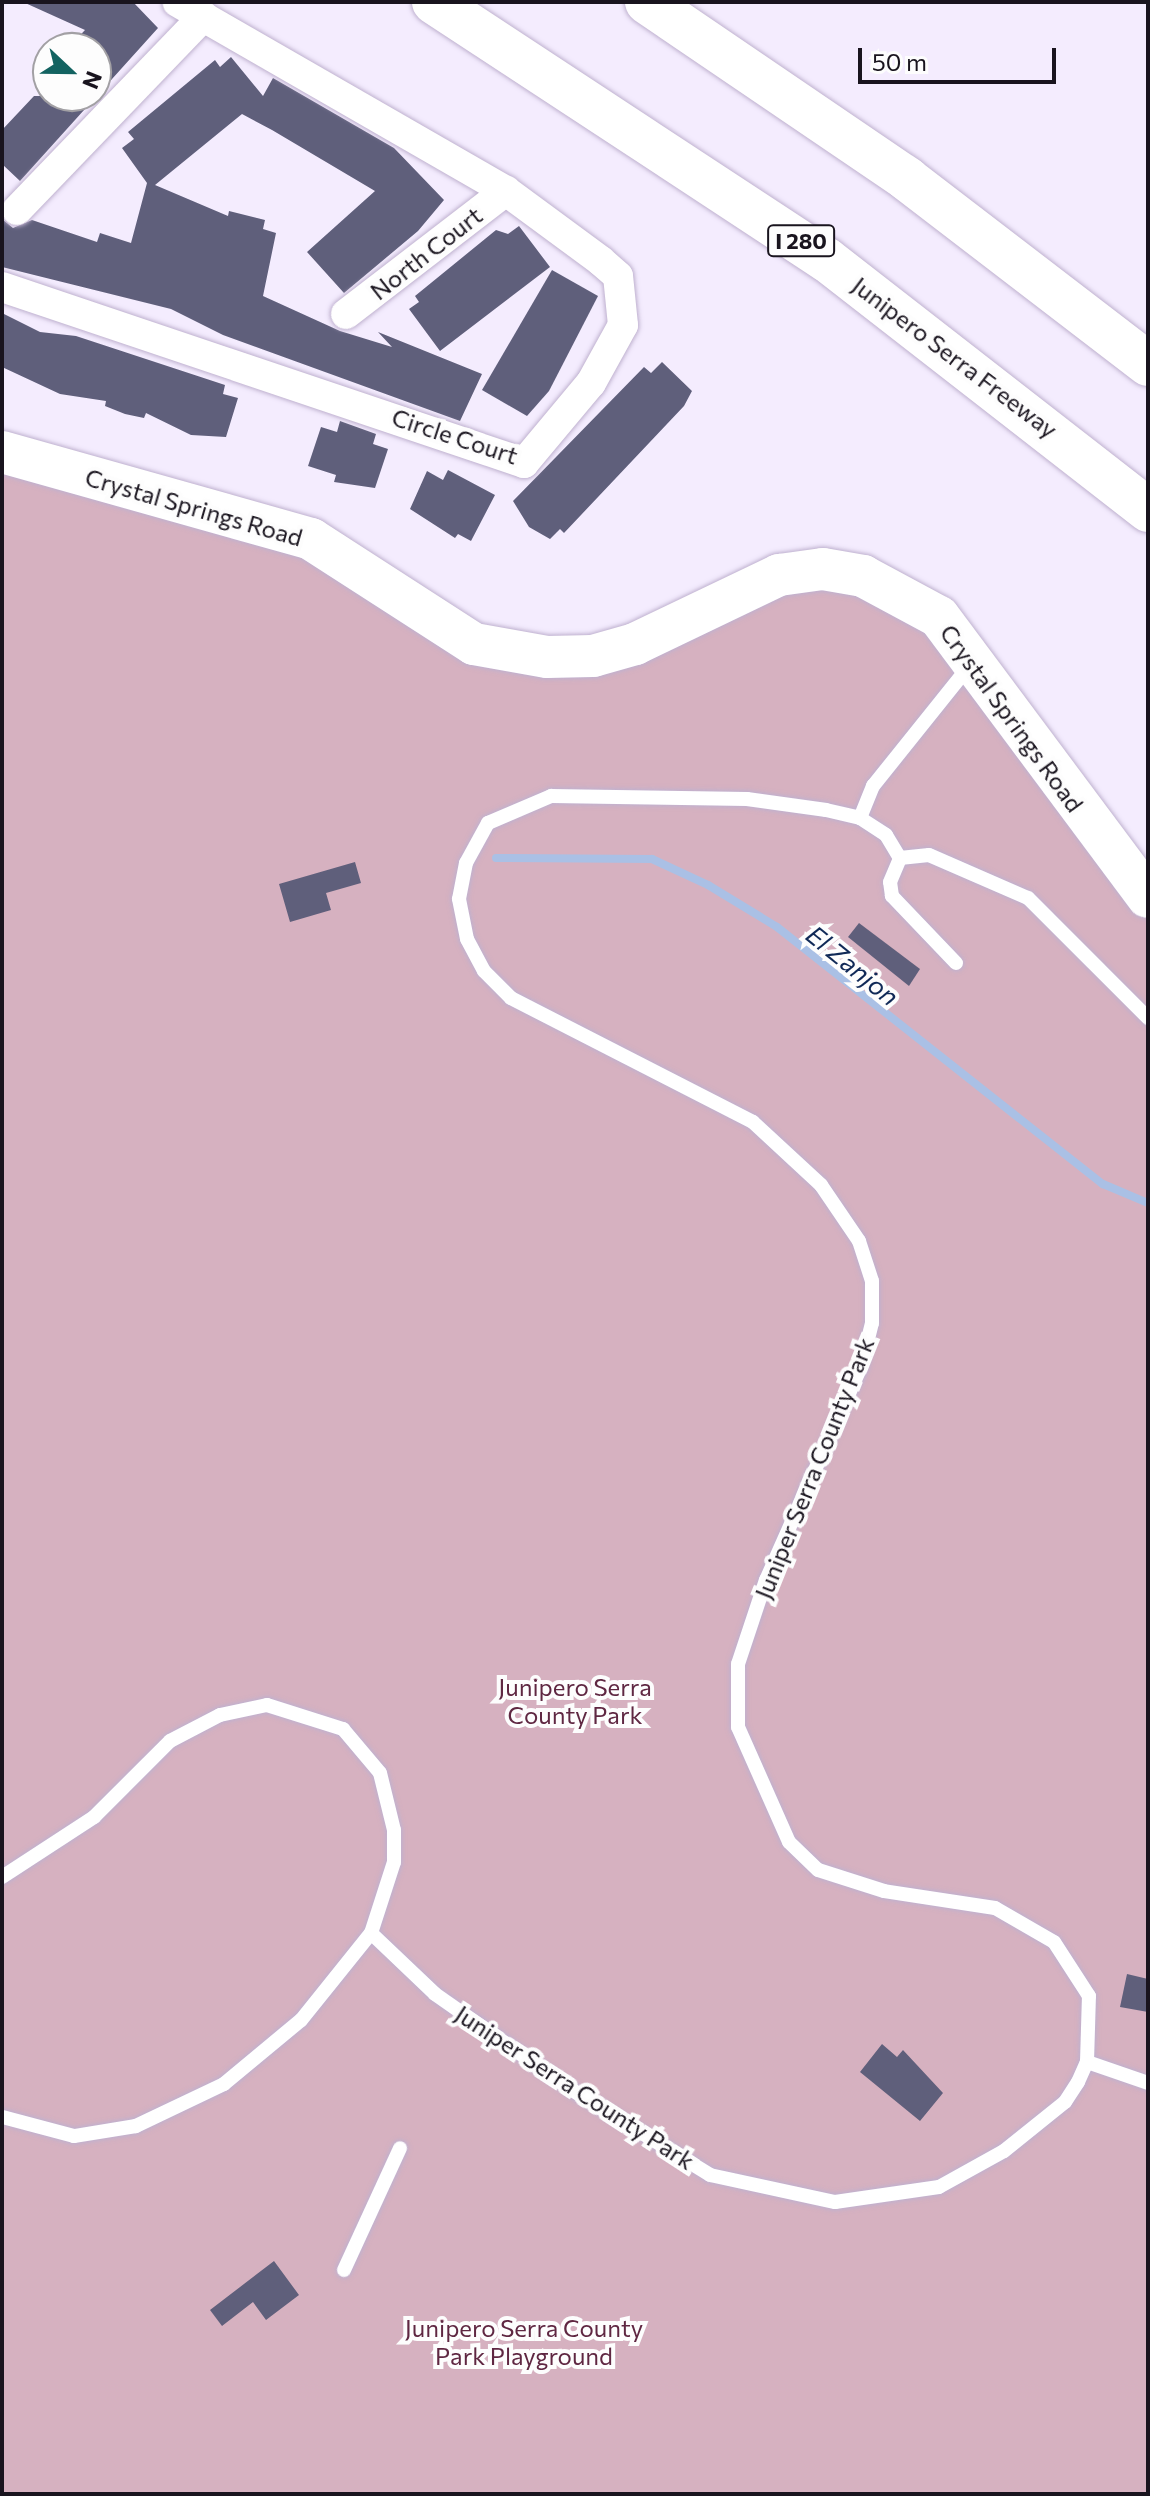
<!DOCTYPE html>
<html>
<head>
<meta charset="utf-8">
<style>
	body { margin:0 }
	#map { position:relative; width:1150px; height:2496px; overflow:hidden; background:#f4ecfe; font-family:Commissioner,sans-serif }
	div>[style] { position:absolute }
	.green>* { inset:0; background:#d6b1c0 }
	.stream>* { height:8px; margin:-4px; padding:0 4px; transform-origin:4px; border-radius:4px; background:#aac0e5 }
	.building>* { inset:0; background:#5f5f7b }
	.roads { filter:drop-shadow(0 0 2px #bfb1cf) drop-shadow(0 0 2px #bfb1cf) }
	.lane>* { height:14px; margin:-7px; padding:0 7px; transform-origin:7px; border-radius:7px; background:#fff }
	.street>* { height:30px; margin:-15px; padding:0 15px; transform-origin:15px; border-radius:15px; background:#fff }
	.secondary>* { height:42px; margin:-21px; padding:0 21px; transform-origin:21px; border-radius:21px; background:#fff }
	.highway>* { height:44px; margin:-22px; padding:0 22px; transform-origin:22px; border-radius:22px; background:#fff }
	span { translate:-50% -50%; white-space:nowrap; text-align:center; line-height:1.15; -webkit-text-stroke:8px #fdfdfd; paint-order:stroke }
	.shield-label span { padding:2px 6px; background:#fdfdfd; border:2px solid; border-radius:6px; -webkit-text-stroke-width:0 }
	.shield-label { font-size:22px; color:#19141e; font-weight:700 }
	.street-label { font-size:24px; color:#19141e }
	.park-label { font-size:24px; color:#5f2742 }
	.water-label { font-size:26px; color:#102957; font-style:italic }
	.frame { position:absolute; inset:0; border:4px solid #19141e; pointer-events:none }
	.north { position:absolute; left:32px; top:32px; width:80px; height:80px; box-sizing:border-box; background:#fdfdfd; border:2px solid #a2a0a4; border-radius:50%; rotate:112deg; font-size:22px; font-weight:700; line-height:32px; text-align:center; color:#19141e }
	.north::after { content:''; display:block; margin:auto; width:28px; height:36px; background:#136361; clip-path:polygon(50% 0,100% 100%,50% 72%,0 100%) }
	.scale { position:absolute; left:858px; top:48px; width:198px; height:36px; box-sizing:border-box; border:4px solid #19141e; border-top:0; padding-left:10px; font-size:24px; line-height:28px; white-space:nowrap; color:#19141e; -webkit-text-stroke:6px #fdfdfd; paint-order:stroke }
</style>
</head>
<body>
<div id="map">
	<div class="green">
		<div style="clip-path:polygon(2px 464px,273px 535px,515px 661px,826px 582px,916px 613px,1148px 907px,1148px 2494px,2px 2494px)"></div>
	</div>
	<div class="stream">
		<div style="left:496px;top:858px;width:156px;rotate:0.4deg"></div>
		<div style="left:652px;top:859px;width:62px;rotate:24.9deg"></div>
		<div style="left:708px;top:885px;width:81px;rotate:31.3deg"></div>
		<div style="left:777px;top:927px;width:415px;rotate:38.3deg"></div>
		<div style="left:1103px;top:1184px;width:49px;rotate:22.9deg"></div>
	</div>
	<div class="building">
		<div style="clip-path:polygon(23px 2px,133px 2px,158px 28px,20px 181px,2px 164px,2px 130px,34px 96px,96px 96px,96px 48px,68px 48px,85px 30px)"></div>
		<div style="clip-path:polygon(231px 57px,263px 96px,273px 78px,394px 148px,444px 200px,418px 231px,344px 293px,307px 252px,375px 191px,272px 130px,242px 114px,155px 185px,228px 216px,229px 211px,265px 220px,263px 229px,276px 233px,263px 296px,340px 331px,392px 347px,378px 332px,482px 374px,460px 421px,223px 335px,171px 309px,2px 267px,2px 219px,13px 228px,32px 220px,97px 242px,100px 233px,131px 243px,147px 183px,122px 148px,134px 139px,128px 132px,215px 60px,220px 67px)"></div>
		<div style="clip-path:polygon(519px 226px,550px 267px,440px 351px,409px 309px,419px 302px,415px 296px,496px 230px,508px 234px)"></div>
		<div style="clip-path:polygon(552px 270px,598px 296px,549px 391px,527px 416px,482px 390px)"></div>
		<div style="clip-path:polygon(2px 313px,40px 332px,76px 336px,225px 385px,223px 394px,238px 398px,226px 437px,191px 435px,146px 413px,144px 418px,125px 414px,105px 406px,106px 401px,60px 394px,2px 367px)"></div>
		<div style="clip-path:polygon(662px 362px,692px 391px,684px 406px,564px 533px,560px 529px,550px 539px,529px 527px,513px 501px,644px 367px,651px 373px)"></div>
		<div style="clip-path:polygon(340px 421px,376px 434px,373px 444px,388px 449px,375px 488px,334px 482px,336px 475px,308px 466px,321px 427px,337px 432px)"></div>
		<div style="clip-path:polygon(448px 470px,495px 495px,471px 541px,458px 534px,455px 538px,410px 509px,427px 471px,443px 480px)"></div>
		<div style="clip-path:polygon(355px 862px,361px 883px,326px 893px,331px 910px,290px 922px,279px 884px)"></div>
		<div style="clip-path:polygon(859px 923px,920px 969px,909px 986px,848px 937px)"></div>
		<div style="clip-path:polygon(1127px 1974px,1148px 1979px,1148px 2012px,1120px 2007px)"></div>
		<div style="clip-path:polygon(882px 2044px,897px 2057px,903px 2050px,943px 2093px,920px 2121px,860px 2072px)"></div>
		<div style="clip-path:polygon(274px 2261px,299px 2295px,266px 2320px,253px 2302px,222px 2326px,210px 2310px)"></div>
	</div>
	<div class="roads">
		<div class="lane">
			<div style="left:860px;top:818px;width:35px;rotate:-68deg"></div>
			<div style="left:873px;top:786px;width:154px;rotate:-51.3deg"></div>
			<div style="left:956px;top:963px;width:93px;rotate:-133.7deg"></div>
			<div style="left:892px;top:896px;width:14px;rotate:-98deg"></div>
			<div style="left:890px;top:882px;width:26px;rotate:-67deg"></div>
			<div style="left:900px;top:858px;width:29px;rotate:-6deg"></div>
			<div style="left:929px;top:855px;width:108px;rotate:23.5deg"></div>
			<div style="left:1028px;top:898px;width:170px;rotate:45deg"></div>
			<div style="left:2px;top:1877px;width:110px;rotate:-33.1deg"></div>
			<div style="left:94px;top:1817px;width:107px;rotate:-45deg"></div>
			<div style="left:170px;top:1741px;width:56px;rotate:-27.5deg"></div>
			<div style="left:220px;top:1715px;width:48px;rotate:-12deg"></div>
			<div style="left:267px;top:1705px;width:80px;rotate:17.5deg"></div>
			<div style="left:343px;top:1729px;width:57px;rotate:49.9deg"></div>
			<div style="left:380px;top:1773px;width:59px;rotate:76.2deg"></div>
			<div style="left:394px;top:1830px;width:32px;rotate:90deg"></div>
			<div style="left:394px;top:1862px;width:75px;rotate:107.9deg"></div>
			<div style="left:371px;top:1933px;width:112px;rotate:128.8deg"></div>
			<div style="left:301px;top:2020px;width:100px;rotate:140.3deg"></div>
			<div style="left:224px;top:2084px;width:98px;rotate:154.5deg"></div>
			<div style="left:136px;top:2126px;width:63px;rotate:170.8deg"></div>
			<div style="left:74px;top:2136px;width:74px;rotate:-165.2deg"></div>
			<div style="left:371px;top:1933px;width:88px;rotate:43.6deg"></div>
			<div style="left:435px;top:1994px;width:167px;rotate:35deg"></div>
			<div style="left:572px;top:2090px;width:162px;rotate:31.6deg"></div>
			<div style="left:710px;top:2175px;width:128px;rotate:12.2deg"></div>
			<div style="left:835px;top:2202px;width:105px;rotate:-8.2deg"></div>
			<div style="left:939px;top:2187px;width:74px;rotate:-29deg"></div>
			<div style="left:1004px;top:2151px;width:78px;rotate:-38.8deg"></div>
			<div style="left:1065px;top:2102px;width:24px;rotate:-57deg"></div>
			<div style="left:1078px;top:2082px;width:22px;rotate:-66deg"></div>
			<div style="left:1087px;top:2062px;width:66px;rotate:-88.3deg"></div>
			<div style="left:1089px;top:1996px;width:64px;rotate:-122.9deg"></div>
			<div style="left:1054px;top:1942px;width:68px;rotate:-150deg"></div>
			<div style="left:995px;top:1908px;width:112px;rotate:-171.3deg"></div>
			<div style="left:884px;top:1891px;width:69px;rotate:-162.3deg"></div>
			<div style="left:818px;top:1870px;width:40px;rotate:-136deg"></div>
			<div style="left:789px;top:1842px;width:126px;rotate:-113.9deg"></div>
			<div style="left:738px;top:1727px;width:63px;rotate:-90deg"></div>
			<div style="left:738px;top:1664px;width:89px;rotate:-71.6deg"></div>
			<div style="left:766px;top:1580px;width:233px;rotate:-66deg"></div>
			<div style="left:861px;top:1367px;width:45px;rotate:-76deg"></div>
			<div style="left:872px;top:1323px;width:42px;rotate:-90deg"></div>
			<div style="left:872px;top:1281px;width:42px;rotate:-108deg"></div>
			<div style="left:859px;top:1241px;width:68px;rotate:-124.2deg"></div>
			<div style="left:821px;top:1185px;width:93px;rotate:-137.2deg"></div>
			<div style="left:753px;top:1122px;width:272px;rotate:-152.9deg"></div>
			<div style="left:511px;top:998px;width:38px;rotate:-135deg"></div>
			<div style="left:484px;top:971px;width:36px;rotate:-118deg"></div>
			<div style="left:467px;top:939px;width:41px;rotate:-101.3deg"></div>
			<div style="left:459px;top:899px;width:37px;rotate:-79deg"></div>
			<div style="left:466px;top:863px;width:46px;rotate:-61.2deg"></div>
			<div style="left:488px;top:823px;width:69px;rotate:-23.2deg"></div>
			<div style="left:551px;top:796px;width:196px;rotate:0.9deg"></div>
			<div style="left:747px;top:799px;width:80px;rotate:7.9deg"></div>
			<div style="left:826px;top:810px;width:35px;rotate:13deg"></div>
			<div style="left:860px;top:818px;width:31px;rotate:33deg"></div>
			<div style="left:886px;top:835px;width:27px;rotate:59deg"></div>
			<div style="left:1087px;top:2062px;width:65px;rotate:19deg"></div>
			<div style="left:344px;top:2270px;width:134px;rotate:-65.3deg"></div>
		</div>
		<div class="street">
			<div style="left:17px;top:210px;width:269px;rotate:-46.1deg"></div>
			<div style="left:2px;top:287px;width:551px;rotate:18.63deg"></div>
			<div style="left:524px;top:463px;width:104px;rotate:-50.1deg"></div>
			<div style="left:591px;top:383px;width:66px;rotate:-61.1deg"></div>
			<div style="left:623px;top:325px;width:49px;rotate:-95.8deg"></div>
			<div style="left:618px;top:276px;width:23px;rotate:-139deg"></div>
			<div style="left:601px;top:261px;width:118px;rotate:-143.6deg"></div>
			<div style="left:506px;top:191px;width:379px;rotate:-150.1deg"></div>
			<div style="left:346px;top:314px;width:202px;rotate:-37.6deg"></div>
		</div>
		<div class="secondary">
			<div style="left:2px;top:452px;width:321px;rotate:15.7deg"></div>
			<div style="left:311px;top:539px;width:194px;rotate:32.8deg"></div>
			<div style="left:474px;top:644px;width:74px;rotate:10.1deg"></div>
			<div style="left:547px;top:657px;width:46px;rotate:-1.2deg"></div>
			<div style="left:593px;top:656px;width:44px;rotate:-15.9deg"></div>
			<div style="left:635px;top:644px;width:160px;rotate:-25.6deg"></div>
			<div style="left:779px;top:575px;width:44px;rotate:-7.8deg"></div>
			<div style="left:823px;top:569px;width:41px;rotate:9.9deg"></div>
			<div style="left:863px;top:576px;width:86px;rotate:28.3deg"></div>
			<div style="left:939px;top:617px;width:349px;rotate:53.3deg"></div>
		</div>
		<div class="highway">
			<div style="left:434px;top:2px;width:470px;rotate:33.3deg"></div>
			<div style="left:827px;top:260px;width:407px;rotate:37.9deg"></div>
			<div style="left:647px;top:2px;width:315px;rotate:34.2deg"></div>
			<div style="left:907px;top:179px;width:304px;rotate:37.5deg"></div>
		</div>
	</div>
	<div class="shield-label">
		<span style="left:801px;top:241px">I 280</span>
	</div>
	<div class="street-label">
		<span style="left:426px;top:253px;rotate:-38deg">North Court</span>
		<span style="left:955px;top:357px;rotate:37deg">Junipero Serra Freeway</span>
		<span style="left:455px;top:436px;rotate:18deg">Circle Court</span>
		<span style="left:194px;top:507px;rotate:16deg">Crystal Springs Road</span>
		<span style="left:1012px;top:718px;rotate:54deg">Crystal Springs Road</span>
		<span style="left:814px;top:1468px;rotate:-68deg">Juniper Serra County Park</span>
		<span style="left:575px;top:2087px;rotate:33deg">Juniper Serra County Park</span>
	</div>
	<div class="park-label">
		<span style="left:575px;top:1701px">Junipero Serra<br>County Park</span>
		<span style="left:524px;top:2342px">Junipero Serra County<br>Park Playground</span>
	</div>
	<div class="water-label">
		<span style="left:853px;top:965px;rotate:39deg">El Zanjon</span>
	</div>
	<div class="frame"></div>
	<div class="north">N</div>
	<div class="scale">50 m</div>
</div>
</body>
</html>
